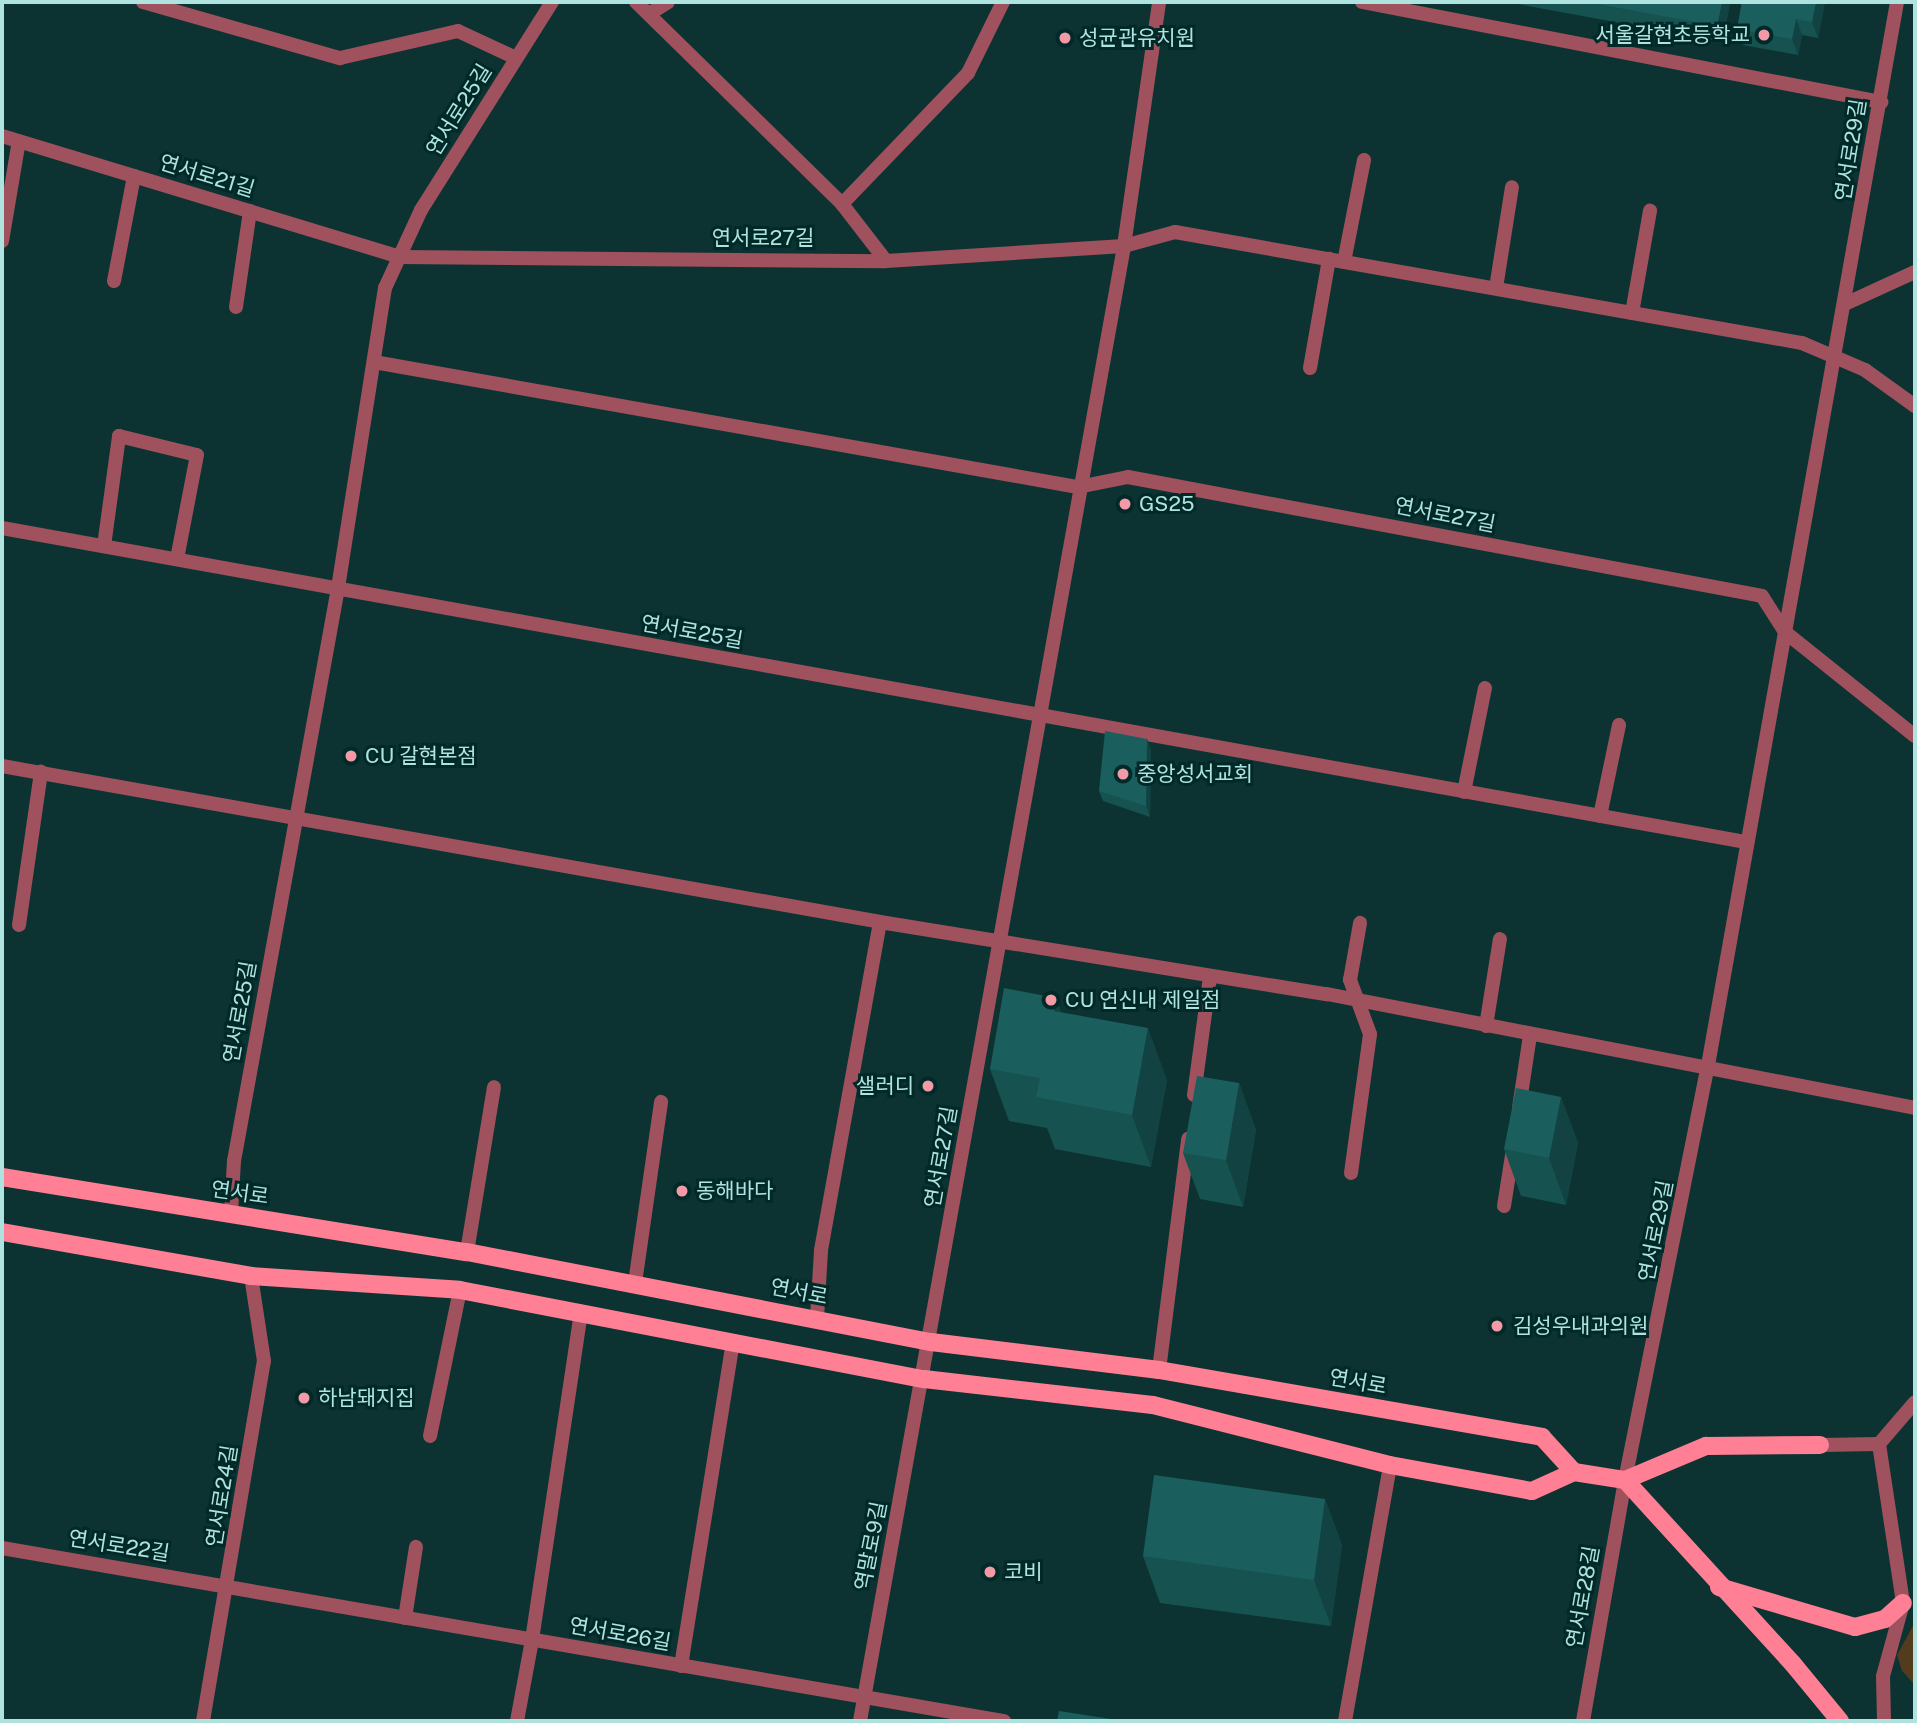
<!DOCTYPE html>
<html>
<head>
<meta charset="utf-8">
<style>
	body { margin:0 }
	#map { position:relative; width:1917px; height:1723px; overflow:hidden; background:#0c3331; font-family:"Public Sans","Noto Sans KR",sans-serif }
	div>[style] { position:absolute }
	.green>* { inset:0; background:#533b1d }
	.lane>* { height:14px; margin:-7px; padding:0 7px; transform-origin:7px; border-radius:7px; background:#9f525e }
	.street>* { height:14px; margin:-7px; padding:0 7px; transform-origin:7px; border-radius:7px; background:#9f525e }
	.primary>* { height:18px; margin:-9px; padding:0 9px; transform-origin:9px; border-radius:9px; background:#ff8094 }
	.wall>* { inset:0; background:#165250 }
	.shaded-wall>* { inset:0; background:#124241 }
	.building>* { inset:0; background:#1a5f5d }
	.dots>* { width:19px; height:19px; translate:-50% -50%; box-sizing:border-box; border:4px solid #012928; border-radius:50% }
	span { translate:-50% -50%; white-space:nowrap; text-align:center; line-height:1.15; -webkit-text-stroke:6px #012928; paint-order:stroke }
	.poi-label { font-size:21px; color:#afe3e0 }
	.right { translate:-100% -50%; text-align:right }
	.left { translate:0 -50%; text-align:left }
	.street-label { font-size:21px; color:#afe3e0 }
	.frame { position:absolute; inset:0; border:4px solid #afe3e0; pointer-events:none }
</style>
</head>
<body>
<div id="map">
	<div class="green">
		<div style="clip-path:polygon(1915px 1622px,1915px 1685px,1902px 1671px,1897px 1655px)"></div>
	</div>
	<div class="lane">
		<div style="left:143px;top:2px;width:205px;rotate:15.9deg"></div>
		<div style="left:340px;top:58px;width:121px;rotate:-12.9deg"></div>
		<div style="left:458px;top:31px;width:64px;rotate:25deg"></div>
		<div style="left:2px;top:241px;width:101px;rotate:-80.4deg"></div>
		<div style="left:1344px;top:262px;width:104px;rotate:-78.9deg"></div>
		<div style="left:114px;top:281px;width:107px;rotate:-79.2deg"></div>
		<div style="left:1496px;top:288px;width:102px;rotate:-81deg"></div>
		<div style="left:236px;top:307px;width:97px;rotate:-81.7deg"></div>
		<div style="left:1632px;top:313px;width:104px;rotate:-80deg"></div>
		<div style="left:1310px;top:368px;width:111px;rotate:-80.1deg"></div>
		<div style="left:1464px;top:792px;width:106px;rotate:-78.6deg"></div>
		<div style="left:1600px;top:816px;width:93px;rotate:-78.2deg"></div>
		<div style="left:19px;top:925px;width:155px;rotate:-81.8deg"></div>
		<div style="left:1486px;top:1026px;width:88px;rotate:-80.9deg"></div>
		<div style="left:1519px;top:1108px;width:74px;rotate:-81.4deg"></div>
		<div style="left:1351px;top:1173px;width:140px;rotate:-82.2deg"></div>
		<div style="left:1370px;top:1034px;width:58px;rotate:-110.3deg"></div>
		<div style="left:1350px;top:980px;width:58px;rotate:-80deg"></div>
		<div style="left:1504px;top:1206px;width:58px;rotate:-81deg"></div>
		<div style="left:467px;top:1252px;width:167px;rotate:-80.7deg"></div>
		<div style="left:635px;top:1283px;width:183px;rotate:-81.8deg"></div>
		<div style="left:430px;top:1436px;width:149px;rotate:-78.4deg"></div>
		<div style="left:405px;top:1618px;width:72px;rotate:-81.2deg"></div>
		<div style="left:517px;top:1721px;width:82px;rotate:-79.5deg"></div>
	</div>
	<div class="street">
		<div style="left:636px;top:2px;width:289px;rotate:44.4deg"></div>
		<div style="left:842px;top:204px;width:72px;rotate:52.3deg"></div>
		<div style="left:1362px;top:2px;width:529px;rotate:10.91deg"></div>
		<div style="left:649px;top:14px;width:22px;rotate:-32deg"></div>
		<div style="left:2px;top:136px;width:416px;rotate:16.9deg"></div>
		<div style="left:400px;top:257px;width:486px;rotate:0.5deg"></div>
		<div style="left:886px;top:261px;width:238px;rotate:-3.6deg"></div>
		<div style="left:1124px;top:246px;width:53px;rotate:-15.4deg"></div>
		<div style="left:1175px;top:232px;width:637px;rotate:10.04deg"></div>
		<div style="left:1802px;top:343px;width:69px;rotate:23.2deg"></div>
		<div style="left:1865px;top:370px;width:62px;rotate:35.8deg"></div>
		<div style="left:842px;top:204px;width:182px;rotate:-46.1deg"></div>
		<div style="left:968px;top:73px;width:79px;rotate:-63.8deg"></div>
		<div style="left:1845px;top:304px;width:77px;rotate:-24.6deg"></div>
		<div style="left:374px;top:362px;width:715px;rotate:10.07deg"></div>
		<div style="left:1078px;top:487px;width:51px;rotate:-11.3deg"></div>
		<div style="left:1128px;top:477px;width:645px;rotate:10.63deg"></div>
		<div style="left:1762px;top:596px;width:43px;rotate:57.4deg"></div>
		<div style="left:1785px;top:632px;width:166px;rotate:38.7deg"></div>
		<div style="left:2px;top:528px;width:1771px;rotate:10.21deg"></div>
		<div style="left:104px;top:546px;width:111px;rotate:-82.2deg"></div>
		<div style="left:119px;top:436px;width:80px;rotate:13.7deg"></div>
		<div style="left:197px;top:455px;width:106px;rotate:100.9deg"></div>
		<div style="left:2px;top:766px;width:892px;rotate:10.07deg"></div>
		<div style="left:880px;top:922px;width:453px;rotate:9.2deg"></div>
		<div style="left:1327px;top:994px;width:599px;rotate:10.97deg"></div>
		<div style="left:1194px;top:1095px;width:119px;rotate:-82.3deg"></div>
		<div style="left:231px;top:1214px;width:53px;rotate:-86.8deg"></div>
		<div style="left:234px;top:1161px;width:582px;rotate:-79.71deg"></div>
		<div style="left:338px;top:588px;width:304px;rotate:-81.1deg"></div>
		<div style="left:385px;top:288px;width:86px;rotate:-65.2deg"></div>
		<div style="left:421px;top:210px;width:246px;rotate:-57.8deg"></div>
		<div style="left:817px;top:1318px;width:68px;rotate:-86.6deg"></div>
		<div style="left:821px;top:1250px;width:333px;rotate:-79.8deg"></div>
		<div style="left:1159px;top:1370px;width:233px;rotate:-82.8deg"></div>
		<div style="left:1879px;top:1444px;width:161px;rotate:81.4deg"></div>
		<div style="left:1903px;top:1603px;width:76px;rotate:105.3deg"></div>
		<div style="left:1883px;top:1676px;width:45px;rotate:88.7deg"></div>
		<div style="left:1820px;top:1445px;width:59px;rotate:-1deg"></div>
		<div style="left:1879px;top:1444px;width:55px;rotate:-49.4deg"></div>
		<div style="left:2px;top:1548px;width:1017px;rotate:9.8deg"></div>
		<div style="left:532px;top:1640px;width:332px;rotate:-81.5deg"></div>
		<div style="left:681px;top:1666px;width:329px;rotate:-80.9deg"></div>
		<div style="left:203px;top:1721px;width:365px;rotate:-80.4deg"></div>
		<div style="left:264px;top:1361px;width:86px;rotate:-98.7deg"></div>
		<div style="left:860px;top:1721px;width:1498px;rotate:-79.85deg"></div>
		<div style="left:1124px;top:246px;width:246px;rotate:-81.8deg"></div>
		<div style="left:1345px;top:1721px;width:260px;rotate:-80deg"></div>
		<div style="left:1583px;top:1721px;width:245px;rotate:-80.1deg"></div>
		<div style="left:1625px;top:1480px;width:417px;rotate:-78.7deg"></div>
		<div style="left:1707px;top:1071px;width:1086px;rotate:-79.92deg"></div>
	</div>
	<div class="primary">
		<div style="left:2px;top:1177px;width:471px;rotate:9.2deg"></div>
		<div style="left:467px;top:1252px;width:473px;rotate:11deg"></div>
		<div style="left:931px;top:1342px;width:230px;rotate:7deg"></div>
		<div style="left:1159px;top:1370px;width:389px;rotate:9.9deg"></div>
		<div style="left:1542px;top:1437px;width:47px;rotate:47.6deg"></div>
		<div style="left:2px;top:1232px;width:253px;rotate:10deg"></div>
		<div style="left:251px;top:1276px;width:209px;rotate:3.8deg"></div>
		<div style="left:460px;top:1290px;width:472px;rotate:10.9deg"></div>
		<div style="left:924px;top:1379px;width:230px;rotate:6.5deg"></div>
		<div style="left:1153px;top:1405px;width:244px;rotate:14.2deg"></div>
		<div style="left:1390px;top:1465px;width:144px;rotate:10.4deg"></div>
		<div style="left:1532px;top:1491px;width:46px;rotate:-24.3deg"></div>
		<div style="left:1574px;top:1472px;width:52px;rotate:8.9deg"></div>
		<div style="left:1625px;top:1480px;width:249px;rotate:47.6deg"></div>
		<div style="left:1793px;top:1664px;width:74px;rotate:50.5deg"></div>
		<div style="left:1625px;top:1480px;width:88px;rotate:-22.8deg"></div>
		<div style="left:1706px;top:1446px;width:114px;rotate:-0.5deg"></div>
		<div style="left:1719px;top:1587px;width:142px;rotate:16.4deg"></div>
		<div style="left:1855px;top:1627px;width:31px;rotate:-15deg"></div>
		<div style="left:1885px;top:1619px;width:24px;rotate:-42deg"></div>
	</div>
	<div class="wall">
		<div style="clip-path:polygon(1507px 2px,1730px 2px,1723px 42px)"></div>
		<div style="clip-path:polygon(1742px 2px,1825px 2px,1818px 38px,1802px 35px,1798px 55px,1743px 45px,1737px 29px)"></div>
		<div style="clip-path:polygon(1147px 739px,1151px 750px,1150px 817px,1103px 801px,1099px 791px)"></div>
		<div style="clip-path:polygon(1061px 1012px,1167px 1080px,1151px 1167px,1055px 1149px,1047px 1128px,1009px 1121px,990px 1069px)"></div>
		<div style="clip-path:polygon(1239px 1083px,1256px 1130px,1243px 1207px,1200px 1199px,1183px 1153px)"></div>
		<div style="clip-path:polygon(1561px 1097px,1578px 1143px,1566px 1205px,1521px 1196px,1504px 1149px)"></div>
		<div style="clip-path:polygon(1325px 1499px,1342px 1545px,1331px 1626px,1160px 1603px,1143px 1556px)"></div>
	</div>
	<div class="shaded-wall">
		<div style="clip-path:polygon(1722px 2px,1730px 2px,1723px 42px,1717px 26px)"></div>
		<div style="clip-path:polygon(1816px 2px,1825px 2px,1818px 38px,1812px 22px)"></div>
		<div style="clip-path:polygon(1796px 19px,1802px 35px,1798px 55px,1792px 39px)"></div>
		<div style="clip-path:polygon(1147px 739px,1151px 750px,1150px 817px,1146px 806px)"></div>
		<div style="clip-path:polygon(1056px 998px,1075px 1050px,1054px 1011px)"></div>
		<div style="clip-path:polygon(1148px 1028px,1167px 1080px,1151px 1167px,1132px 1115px)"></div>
		<div style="clip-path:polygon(1239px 1083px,1256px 1130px,1243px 1207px,1226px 1160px)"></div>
		<div style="clip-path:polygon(1561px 1097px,1578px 1143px,1566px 1205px,1549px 1158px)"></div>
		<div style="clip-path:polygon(1325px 1499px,1342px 1545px,1331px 1626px,1314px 1580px)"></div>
	</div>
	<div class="building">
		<div style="clip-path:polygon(1587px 2px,1722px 2px,1717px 26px)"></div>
		<div style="clip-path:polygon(1742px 2px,1816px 2px,1812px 22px,1796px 19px,1792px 39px,1737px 29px)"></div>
		<div style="clip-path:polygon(1105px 731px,1147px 739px,1146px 806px,1099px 791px)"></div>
		<div style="clip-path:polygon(1004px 988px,1056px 998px,1054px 1011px,1148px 1028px,1132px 1115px,1036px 1097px,1040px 1078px,990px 1069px)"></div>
		<div style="clip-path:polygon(1197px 1076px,1239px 1083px,1226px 1160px,1183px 1153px)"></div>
		<div style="clip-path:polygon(1516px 1088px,1561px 1097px,1549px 1158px,1504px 1149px)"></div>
		<div style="clip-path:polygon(1154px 1475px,1325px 1499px,1314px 1580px,1143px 1556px)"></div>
		<div style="clip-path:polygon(1059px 1711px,1124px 1721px,1057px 1721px)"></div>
	</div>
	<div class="dots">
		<div style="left:1764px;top:35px;background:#f49aa6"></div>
		<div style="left:1065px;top:38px;background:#f49aa6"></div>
		<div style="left:1125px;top:504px;background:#f49aa6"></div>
		<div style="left:351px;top:756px;background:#f49aa6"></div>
		<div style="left:1123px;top:774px;background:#f49aa6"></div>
		<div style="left:1051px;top:1000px;background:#f49aa6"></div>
		<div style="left:928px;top:1086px;background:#f49aa6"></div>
		<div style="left:682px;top:1191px;background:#f49aa6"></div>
		<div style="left:1497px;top:1326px;background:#f49aa6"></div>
		<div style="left:304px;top:1398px;background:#f49aa6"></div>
		<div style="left:990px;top:1572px;background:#f49aa6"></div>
	</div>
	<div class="poi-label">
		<span class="right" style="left:1750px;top:35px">서울갈현초등학교</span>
		<span class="left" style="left:1079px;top:38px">성균관유치원</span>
		<span class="left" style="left:1139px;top:504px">GS25</span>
		<span class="left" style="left:365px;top:756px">CU 갈현본점</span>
		<span class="left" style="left:1137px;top:774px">중앙성서교회</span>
		<span class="left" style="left:1065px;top:1000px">CU 연신내 제일점</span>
		<span class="right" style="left:914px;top:1086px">샐러디</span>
		<span class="left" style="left:696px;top:1191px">동해바다</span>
		<span class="left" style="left:1513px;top:1326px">김성우내과의원</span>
		<span class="left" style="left:318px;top:1398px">하남돼지집</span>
		<span class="left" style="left:1004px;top:1572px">코비</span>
	</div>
	<div class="street-label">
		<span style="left:459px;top:110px;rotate:-58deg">연서로25길</span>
		<span style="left:1851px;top:150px;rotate:-81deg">연서로29길</span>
		<span style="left:207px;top:176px;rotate:17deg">연서로21길</span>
		<span style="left:763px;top:238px">연서로27길</span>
		<span style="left:1445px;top:515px;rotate:11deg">연서로27길</span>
		<span style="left:692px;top:632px;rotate:10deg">연서로25길</span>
		<span style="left:240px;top:1012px;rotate:-80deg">연서로25길</span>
		<span style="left:941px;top:1157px;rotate:-80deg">연서로27길</span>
		<span style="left:240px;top:1193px;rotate:8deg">연서로</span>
		<span style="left:1656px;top:1231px;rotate:-79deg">연서로29길</span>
		<span style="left:799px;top:1292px;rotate:11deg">연서로</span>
		<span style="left:1358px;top:1382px;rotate:10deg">연서로</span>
		<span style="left:222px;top:1496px;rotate:-81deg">연서로24길</span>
		<span style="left:119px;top:1546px;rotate:9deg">연서로22길</span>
		<span style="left:871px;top:1546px;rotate:-79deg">역말로9길</span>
		<span style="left:1583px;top:1597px;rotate:-80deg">연서로28길</span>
		<span style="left:620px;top:1634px;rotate:10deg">연서로26길</span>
	</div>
	<div class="frame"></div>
</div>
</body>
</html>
